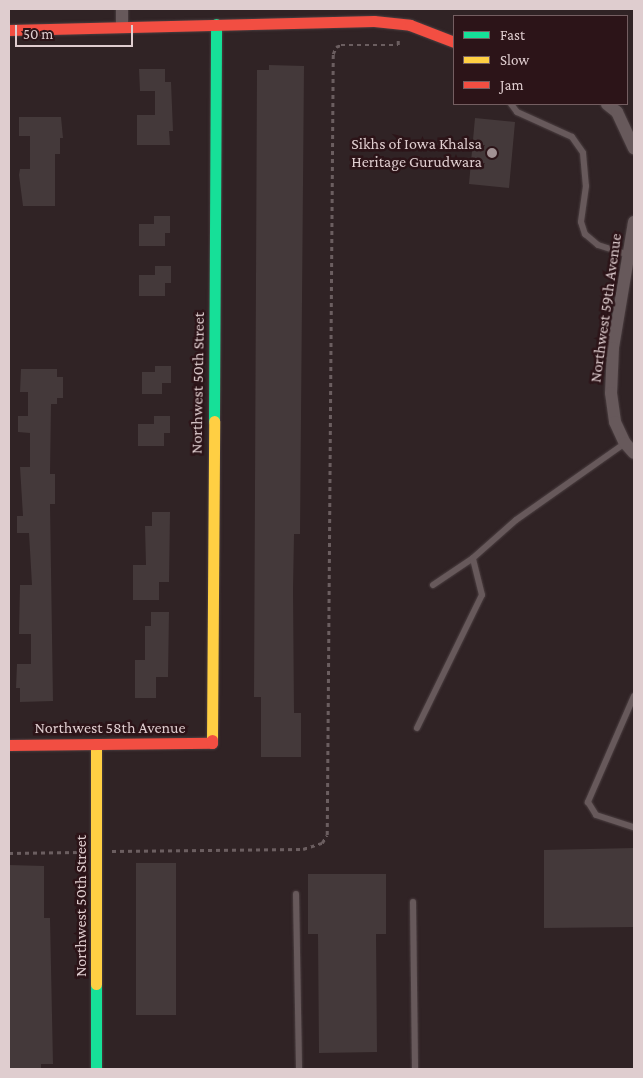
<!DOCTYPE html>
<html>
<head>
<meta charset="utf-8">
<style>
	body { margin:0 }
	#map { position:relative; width:643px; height:1078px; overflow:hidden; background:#302325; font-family:"Crimson Pro",serif }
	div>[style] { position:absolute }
	.building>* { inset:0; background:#44393a }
	.path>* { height:2.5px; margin-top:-1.25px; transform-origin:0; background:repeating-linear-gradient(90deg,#6b5e60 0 4px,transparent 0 8px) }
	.roads { filter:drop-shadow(0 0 1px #4b3f41) drop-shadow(0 0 1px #4b3f41) }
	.lane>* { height:6px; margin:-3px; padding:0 3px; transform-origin:3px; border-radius:3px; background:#67595b }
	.street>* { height:12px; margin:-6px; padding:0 6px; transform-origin:6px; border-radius:6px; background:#67595b }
	.fast>* { height:11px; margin:-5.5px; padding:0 5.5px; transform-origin:5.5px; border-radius:5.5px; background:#16e098 }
	.slow>* { height:11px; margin:-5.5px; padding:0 5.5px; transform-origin:5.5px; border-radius:5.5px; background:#ffcf43 }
	.jam>* { height:11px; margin:-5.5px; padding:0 5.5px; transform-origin:5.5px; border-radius:5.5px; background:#f24e42 }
	.dots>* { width:14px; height:14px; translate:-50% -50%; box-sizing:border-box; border:2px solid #2c1418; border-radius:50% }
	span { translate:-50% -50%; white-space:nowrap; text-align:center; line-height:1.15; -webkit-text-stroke:5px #2c1418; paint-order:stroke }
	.poi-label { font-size:16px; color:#dfcdcf }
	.right { translate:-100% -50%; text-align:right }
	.street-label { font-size:16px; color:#dfcdcf }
	.frame { position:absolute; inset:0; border:10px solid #dfcdcf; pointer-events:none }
	.legend { position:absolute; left:453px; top:15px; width:175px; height:90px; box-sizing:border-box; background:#2c1418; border:1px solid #745e61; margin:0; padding:6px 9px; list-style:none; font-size:15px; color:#dfcdcf }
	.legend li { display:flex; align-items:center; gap:10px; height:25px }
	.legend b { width:25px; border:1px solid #745e61 }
	.scale { position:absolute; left:15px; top:25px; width:118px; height:22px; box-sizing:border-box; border:2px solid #dfcdcf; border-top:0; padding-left:6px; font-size:15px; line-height:18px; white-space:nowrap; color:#dfcdcf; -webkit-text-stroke:4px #2c1418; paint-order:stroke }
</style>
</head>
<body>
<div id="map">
	<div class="building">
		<div style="clip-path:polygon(269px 65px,304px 66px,300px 534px,294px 534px,293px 590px,294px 713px,301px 713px,301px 757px,261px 757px,261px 697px,254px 697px,257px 70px,269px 70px)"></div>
		<div style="clip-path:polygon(139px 69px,165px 69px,165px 82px,171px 82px,173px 131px,169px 131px,170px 145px,137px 145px,137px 115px,155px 115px,155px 91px,140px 91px)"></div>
		<div style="clip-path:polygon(19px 117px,61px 117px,63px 138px,60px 138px,60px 154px,55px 154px,55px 206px,23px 206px,19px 175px,20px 169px,30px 169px,30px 136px,19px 136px)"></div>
		<div style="clip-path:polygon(475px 118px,515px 122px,509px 188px,469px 184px)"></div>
		<div style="clip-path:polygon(154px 216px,170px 216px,170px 233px,165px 233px,165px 246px,139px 246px,139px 224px,154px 224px)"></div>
		<div style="clip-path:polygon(155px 266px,171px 266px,171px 283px,165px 283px,165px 296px,139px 296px,139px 275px,155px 275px)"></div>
		<div style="clip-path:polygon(155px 366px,171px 366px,171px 383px,162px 383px,162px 394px,142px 394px,142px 372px,155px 372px)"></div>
		<div style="clip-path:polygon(21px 369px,57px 369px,57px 377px,63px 377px,63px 398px,57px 398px,57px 404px,51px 404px,50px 474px,55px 474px,55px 504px,50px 504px,53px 701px,20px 702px,20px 688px,16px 688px,17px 664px,31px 664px,31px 634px,19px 634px,20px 585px,32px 585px,29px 533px,17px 533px,17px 516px,23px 516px,20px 467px,30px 467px,30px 433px,18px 432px,18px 416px,28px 416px,28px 392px,20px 392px)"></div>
		<div style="clip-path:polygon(154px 416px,170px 416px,170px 433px,164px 433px,164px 446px,138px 446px,138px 424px,154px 424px)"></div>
		<div style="clip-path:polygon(152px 512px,170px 512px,169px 582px,159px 582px,159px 600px,133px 600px,133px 565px,146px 565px,145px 526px,152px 526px)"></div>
		<div style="clip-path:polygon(151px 612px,169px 612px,168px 677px,156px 677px,156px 698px,135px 698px,135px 660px,145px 660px,145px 626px,151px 626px)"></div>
		<div style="clip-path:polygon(634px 848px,634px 927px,544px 928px,544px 850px)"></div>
		<div style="clip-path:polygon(136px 863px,176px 863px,176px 1015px,136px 1015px)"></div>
		<div style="clip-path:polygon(9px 865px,44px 866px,44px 918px,50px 918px,53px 1064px,41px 1064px,41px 1068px,9px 1068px)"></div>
		<div style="clip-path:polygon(308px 874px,386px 874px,386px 934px,376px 934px,377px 1052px,319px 1053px,318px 934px,308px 934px)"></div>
	</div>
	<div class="path">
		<div style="left:112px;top:851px;width:191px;rotate:-0.6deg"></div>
		<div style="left:303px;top:849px;width:20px;rotate:-18deg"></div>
		<div style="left:322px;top:843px;width:9px;rotate:-58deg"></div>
		<div style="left:327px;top:835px;width:781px;rotate:-89.56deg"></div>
		<div style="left:333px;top:54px;width:8px;rotate:-67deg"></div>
		<div style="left:336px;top:47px;width:5px;rotate:-22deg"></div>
		<div style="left:341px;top:45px;width:57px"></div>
		<div style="left:398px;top:45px;width:5px;rotate:-90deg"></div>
		<div style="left:9px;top:853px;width:70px;rotate:-0.8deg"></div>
	</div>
	<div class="roads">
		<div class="lane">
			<div style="left:511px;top:104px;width:10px;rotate:53deg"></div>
			<div style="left:517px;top:112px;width:60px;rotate:24.4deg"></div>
			<div style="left:572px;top:137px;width:19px;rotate:55deg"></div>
			<div style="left:583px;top:153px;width:33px;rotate:85deg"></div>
			<div style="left:586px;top:186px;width:36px;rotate:98deg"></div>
			<div style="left:581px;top:222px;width:13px;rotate:72deg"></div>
			<div style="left:585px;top:234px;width:17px;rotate:40deg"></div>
			<div style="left:598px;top:245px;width:33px;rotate:18deg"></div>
			<div style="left:433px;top:585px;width:48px;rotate:-34deg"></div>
			<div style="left:473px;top:558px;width:57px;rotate:-41.5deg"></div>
			<div style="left:516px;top:520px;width:133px;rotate:-35.2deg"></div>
			<div style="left:634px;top:696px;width:116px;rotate:113.5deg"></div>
			<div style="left:588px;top:802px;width:15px;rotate:58deg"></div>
			<div style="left:596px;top:815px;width:40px;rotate:18deg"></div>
			<div style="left:417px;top:728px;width:148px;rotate:-64deg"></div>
			<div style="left:482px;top:595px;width:38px;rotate:-104deg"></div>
			<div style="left:296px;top:894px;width:175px;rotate:89deg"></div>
			<div style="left:413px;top:902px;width:167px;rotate:89.3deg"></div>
		</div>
		<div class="street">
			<div style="left:122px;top:27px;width:18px;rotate:-90deg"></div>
			<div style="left:607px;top:104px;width:13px;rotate:39deg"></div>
			<div style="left:617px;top:112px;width:40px;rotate:65deg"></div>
			<div style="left:634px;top:222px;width:128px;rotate:99.5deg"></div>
			<div style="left:613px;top:348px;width:45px;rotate:92.5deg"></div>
			<div style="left:611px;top:393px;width:29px;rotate:82deg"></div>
			<div style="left:615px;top:422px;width:23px;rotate:65deg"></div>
			<div style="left:625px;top:443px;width:13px;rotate:48deg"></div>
		</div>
		<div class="fast">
			<div style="left:214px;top:421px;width:397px;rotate:-89.7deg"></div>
			<div style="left:96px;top:984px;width:85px;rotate:90deg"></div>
		</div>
		<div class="slow">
			<div style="left:212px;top:740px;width:319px;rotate:-89.6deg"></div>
			<div style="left:96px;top:744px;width:240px;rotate:90deg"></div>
		</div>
		<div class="jam">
			<div style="left:9px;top:30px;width:365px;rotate:-1.4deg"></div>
			<div style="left:374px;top:21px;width:36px;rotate:6deg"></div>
			<div style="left:410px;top:25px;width:47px;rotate:21.1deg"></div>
			<div style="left:9px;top:745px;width:203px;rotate:-0.6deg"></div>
			<div style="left:212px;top:743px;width:3px;rotate:-90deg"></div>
		</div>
	</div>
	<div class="dots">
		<div style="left:492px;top:153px;background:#a29294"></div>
	</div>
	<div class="poi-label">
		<span class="right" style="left:482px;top:153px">Sikhs of Iowa Khalsa<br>Heritage Gurudwara</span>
	</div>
	<div class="street-label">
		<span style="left:606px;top:308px;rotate:-82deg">Northwest 59th Avenue</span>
		<span style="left:198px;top:383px;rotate:-89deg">Northwest 50th Street</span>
		<span style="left:110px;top:728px">Northwest 58th Avenue</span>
		<span style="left:81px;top:906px;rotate:-90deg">Northwest 50th Street</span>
	</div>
	<div class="frame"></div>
	<ul class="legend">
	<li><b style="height:6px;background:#16e098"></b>Fast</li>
	<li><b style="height:6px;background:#ffcf43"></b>Slow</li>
	<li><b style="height:6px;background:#f24e42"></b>Jam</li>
	</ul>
	<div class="scale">50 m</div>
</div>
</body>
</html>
